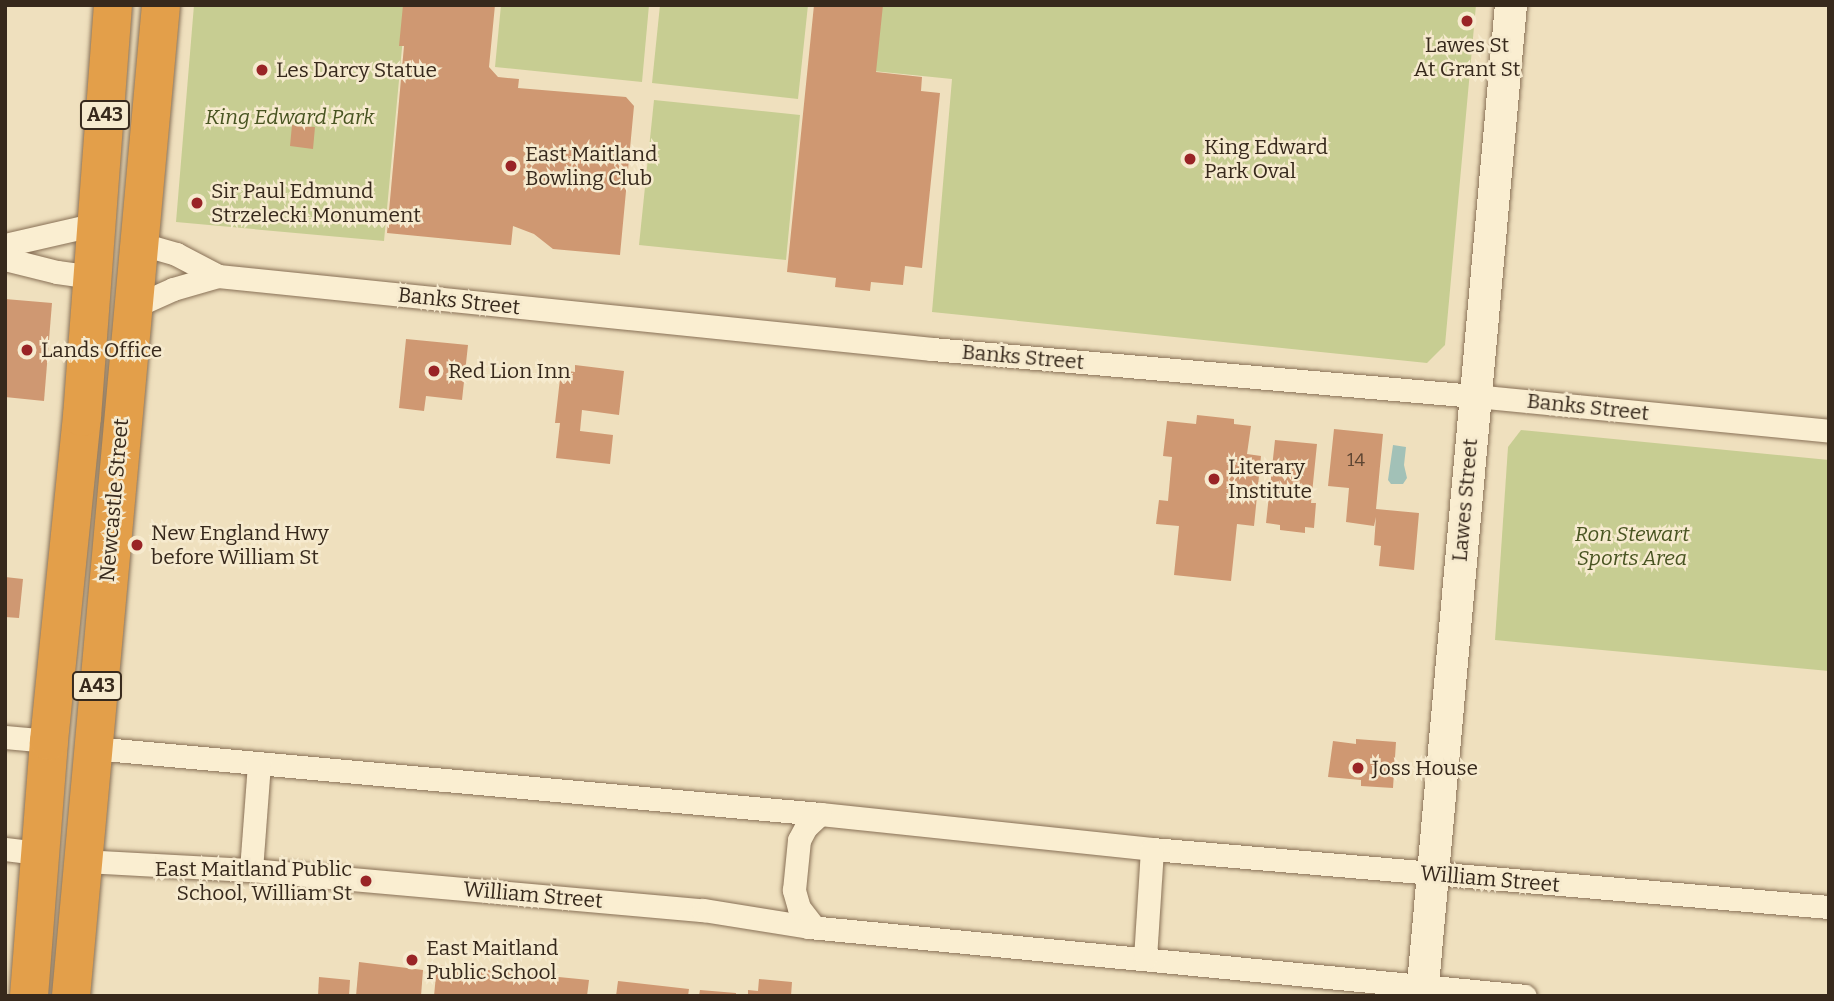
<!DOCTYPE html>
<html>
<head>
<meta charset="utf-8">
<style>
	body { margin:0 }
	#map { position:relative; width:1834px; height:1001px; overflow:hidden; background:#efe0be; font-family:Bitter,serif }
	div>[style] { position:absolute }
	.green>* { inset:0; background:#c7cd92 }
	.water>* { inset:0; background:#a2c1b7 }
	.building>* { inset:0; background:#cf9872 }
	.roads { filter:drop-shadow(0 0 2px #887056) drop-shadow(0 0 2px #887056) }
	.street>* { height:23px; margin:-11.5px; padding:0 11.5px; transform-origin:11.5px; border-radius:11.5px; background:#faeed1 }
	.secondary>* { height:32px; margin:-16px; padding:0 16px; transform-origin:16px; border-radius:16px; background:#faeed1 }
	.highway>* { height:38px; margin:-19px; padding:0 19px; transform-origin:19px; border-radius:19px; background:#e39f4a }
	.dots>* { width:19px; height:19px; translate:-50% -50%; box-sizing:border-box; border:4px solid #f6eace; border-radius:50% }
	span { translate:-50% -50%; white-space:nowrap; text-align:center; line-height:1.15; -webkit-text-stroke:5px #f6eace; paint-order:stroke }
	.number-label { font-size:18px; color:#5d4532 }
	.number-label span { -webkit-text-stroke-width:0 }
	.shield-label span { padding:2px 5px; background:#f6eace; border:2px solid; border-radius:5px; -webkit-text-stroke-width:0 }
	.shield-label { font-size:19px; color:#37291c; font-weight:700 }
	.poi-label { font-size:21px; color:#37291c }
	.left { translate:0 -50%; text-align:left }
	.right { translate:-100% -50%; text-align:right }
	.park-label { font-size:21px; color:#485421; font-style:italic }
	.street-label { font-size:21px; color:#37291c }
	.frame { position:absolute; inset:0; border:7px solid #37291c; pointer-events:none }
</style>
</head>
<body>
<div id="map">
	<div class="green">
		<div style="clip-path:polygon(194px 5px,406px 5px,384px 241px,176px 222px)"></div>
		<div style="clip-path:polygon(501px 5px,649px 5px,642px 82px,495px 67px)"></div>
		<div style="clip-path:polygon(660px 5px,808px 5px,798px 99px,652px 83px)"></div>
		<div style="clip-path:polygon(880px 5px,1476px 5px,1445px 345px,1427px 363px,932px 312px,952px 79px,873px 71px)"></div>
		<div style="clip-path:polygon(654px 100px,800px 115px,786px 260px,639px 245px)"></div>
		<div style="clip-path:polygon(1521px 430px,1829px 460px,1829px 671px,1495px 640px,1508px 447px)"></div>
	</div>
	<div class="water">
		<div style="clip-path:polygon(1393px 445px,1406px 447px,1404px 465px,1407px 478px,1403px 484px,1391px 484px,1388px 480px)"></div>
	</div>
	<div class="building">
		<div style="clip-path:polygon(403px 5px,495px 5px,489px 67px,498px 77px,519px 79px,518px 88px,626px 97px,634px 106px,620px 255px,553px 249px,534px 234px,513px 226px,511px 245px,387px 233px,404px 46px,399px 46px)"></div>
		<div style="clip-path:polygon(814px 5px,883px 5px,876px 72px,922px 77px,921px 91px,940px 93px,922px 268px,905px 266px,903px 285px,871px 282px,870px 291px,835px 287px,836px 278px,787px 272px)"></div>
		<div style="clip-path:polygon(292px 125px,315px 127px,313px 149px,290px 146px)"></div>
		<div style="clip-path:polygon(5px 299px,52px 303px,44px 401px,5px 397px)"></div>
		<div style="clip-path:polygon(406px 339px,468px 345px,462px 400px,426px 396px,424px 411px,399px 408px)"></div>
		<div style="clip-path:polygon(575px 365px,624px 371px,619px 415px,582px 410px,580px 431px,613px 435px,610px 464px,556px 458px,560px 423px,555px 423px,561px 370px,575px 372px)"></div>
		<div style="clip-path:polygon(1197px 415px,1234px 419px,1234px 424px,1251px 426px,1247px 454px,1261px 456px,1254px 526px,1237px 524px,1231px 581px,1174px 575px,1179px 526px,1156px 524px,1159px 500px,1168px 501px,1172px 457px,1163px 456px,1167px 421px,1196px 424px)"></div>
		<div style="clip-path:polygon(1334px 429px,1383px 434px,1376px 509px,1419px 513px,1414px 570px,1379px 566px,1381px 546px,1374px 545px,1376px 517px,1374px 526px,1346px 522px,1349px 488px,1328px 486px)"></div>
		<div style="clip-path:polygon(1275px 440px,1317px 444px,1311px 503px,1316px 503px,1314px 528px,1305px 527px,1305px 533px,1280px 530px,1280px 525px,1266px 523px)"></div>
		<div style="clip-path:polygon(5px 577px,23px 579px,19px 618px,5px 617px)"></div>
		<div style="clip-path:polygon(1356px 739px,1396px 742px,1393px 788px,1361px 786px,1361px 780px,1328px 777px,1333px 741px,1356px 744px)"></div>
		<div style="clip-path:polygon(359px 962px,423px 970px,421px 996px,356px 996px)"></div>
		<div style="clip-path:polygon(437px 965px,589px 980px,587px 996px,434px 996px)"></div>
		<div style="clip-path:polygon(319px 977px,350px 980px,349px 996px,318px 996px)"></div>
		<div style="clip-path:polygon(759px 979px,792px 982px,791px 996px,748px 996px,748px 990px,758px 991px)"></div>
		<div style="clip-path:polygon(618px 981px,689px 989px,688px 996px,616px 996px)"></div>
		<div style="clip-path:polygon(700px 990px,736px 993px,736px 996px,699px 996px)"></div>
	</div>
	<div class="roads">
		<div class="street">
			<div style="left:138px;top:243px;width:40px;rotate:16deg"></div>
			<div style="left:176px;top:254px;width:47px;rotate:27.6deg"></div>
			<div style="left:218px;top:276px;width:718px;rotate:5.84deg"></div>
			<div style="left:932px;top:349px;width:545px;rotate:4.95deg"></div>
			<div style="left:1475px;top:396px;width:356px;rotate:5.6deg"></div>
			<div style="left:5px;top:245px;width:94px;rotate:-12.9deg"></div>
			<div style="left:5px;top:259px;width:54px;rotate:14deg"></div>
			<div style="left:57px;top:272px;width:36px;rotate:8deg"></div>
			<div style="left:133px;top:307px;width:44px;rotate:-24.2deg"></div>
			<div style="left:173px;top:289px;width:47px;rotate:-16.1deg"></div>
			<div style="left:5px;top:737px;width:44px;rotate:5.2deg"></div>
			<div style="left:92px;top:748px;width:731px;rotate:5.18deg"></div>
			<div style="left:820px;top:814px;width:334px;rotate:6deg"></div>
			<div style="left:1152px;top:849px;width:679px;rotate:4.9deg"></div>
			<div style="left:5px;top:849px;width:35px;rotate:7deg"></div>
			<div style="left:83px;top:861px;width:168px;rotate:3.1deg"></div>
			<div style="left:251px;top:870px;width:454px;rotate:5.1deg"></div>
			<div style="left:703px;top:910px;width:107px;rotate:9.1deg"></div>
			<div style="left:809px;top:927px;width:719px;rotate:5.5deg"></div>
			<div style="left:251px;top:870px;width:107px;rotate:-85.7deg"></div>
			<div style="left:814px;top:927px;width:24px;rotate:-128deg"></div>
			<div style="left:799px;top:908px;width:19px;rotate:-106deg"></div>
			<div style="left:794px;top:890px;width:50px;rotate:-84.3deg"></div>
			<div style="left:799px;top:840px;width:15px;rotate:-62deg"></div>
			<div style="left:806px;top:827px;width:19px;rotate:-43deg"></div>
			<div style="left:1145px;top:958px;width:109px;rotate:-86.3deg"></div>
		</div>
		<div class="secondary">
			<div style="left:1422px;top:996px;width:995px;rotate:-84.87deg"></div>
		</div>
		<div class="highway">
			<div style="left:29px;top:996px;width:256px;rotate:-85.5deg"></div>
			<div style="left:49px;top:741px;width:326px;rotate:-84.2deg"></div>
			<div style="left:82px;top:417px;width:413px;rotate:-85.7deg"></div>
			<div style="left:71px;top:996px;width:995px;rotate:-84.81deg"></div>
		</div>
	</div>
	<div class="dots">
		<div style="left:1467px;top:21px;background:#992426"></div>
		<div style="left:262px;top:70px;background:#992426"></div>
		<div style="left:1190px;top:159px;background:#992426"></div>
		<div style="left:511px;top:166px;background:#992426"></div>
		<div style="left:197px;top:203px;background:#992426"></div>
		<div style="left:27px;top:350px;background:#992426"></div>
		<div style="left:434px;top:371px;background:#992426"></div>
		<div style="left:1214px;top:479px;background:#992426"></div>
		<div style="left:137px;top:545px;background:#992426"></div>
		<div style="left:1358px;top:768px;background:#992426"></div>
		<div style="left:366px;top:881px;background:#992426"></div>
		<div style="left:412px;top:960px;background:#992426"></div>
	</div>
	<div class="number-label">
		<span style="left:1356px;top:460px">14</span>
	</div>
	<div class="shield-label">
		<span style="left:105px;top:115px">A43</span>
		<span style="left:97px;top:686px">A43</span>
	</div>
	<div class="poi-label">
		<span style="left:1467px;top:57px">Lawes St<br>At Grant St</span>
		<span class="left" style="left:276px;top:70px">Les Darcy Statue</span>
		<span class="left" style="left:1204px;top:159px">King Edward<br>Park Oval</span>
		<span class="left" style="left:525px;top:166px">East Maitland<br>Bowling Club</span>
		<span class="left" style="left:211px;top:203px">Sir Paul Edmund<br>Strzelecki Monument</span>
		<span class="left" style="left:41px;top:350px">Lands Office</span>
		<span class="left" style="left:448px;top:371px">Red Lion Inn</span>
		<span class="left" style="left:1228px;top:479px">Literary<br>Institute</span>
		<span class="left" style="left:151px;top:545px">New England Hwy<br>before William St</span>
		<span class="left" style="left:1372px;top:768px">Joss House</span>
		<span class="right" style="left:352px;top:881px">East Maitland Public<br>School, William St</span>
		<span class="left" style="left:426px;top:960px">East Maitland<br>Public School</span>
	</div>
	<div class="park-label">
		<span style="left:290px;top:117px">King Edward Park</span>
		<span style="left:1632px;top:546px">Ron Stewart<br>Sports Area</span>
	</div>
	<div class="street-label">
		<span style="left:459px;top:301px;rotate:6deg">Banks Street</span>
		<span style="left:1023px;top:357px;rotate:5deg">Banks Street</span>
		<span style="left:1588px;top:407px;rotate:6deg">Banks Street</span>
		<span style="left:114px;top:500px;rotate:-85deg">Newcastle Street</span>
		<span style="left:1465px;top:500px;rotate:-85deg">Lawes Street</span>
		<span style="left:1490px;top:879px;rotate:5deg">William Street</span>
		<span style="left:533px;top:895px;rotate:5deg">William Street</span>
	</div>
	<div class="frame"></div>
</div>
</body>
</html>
